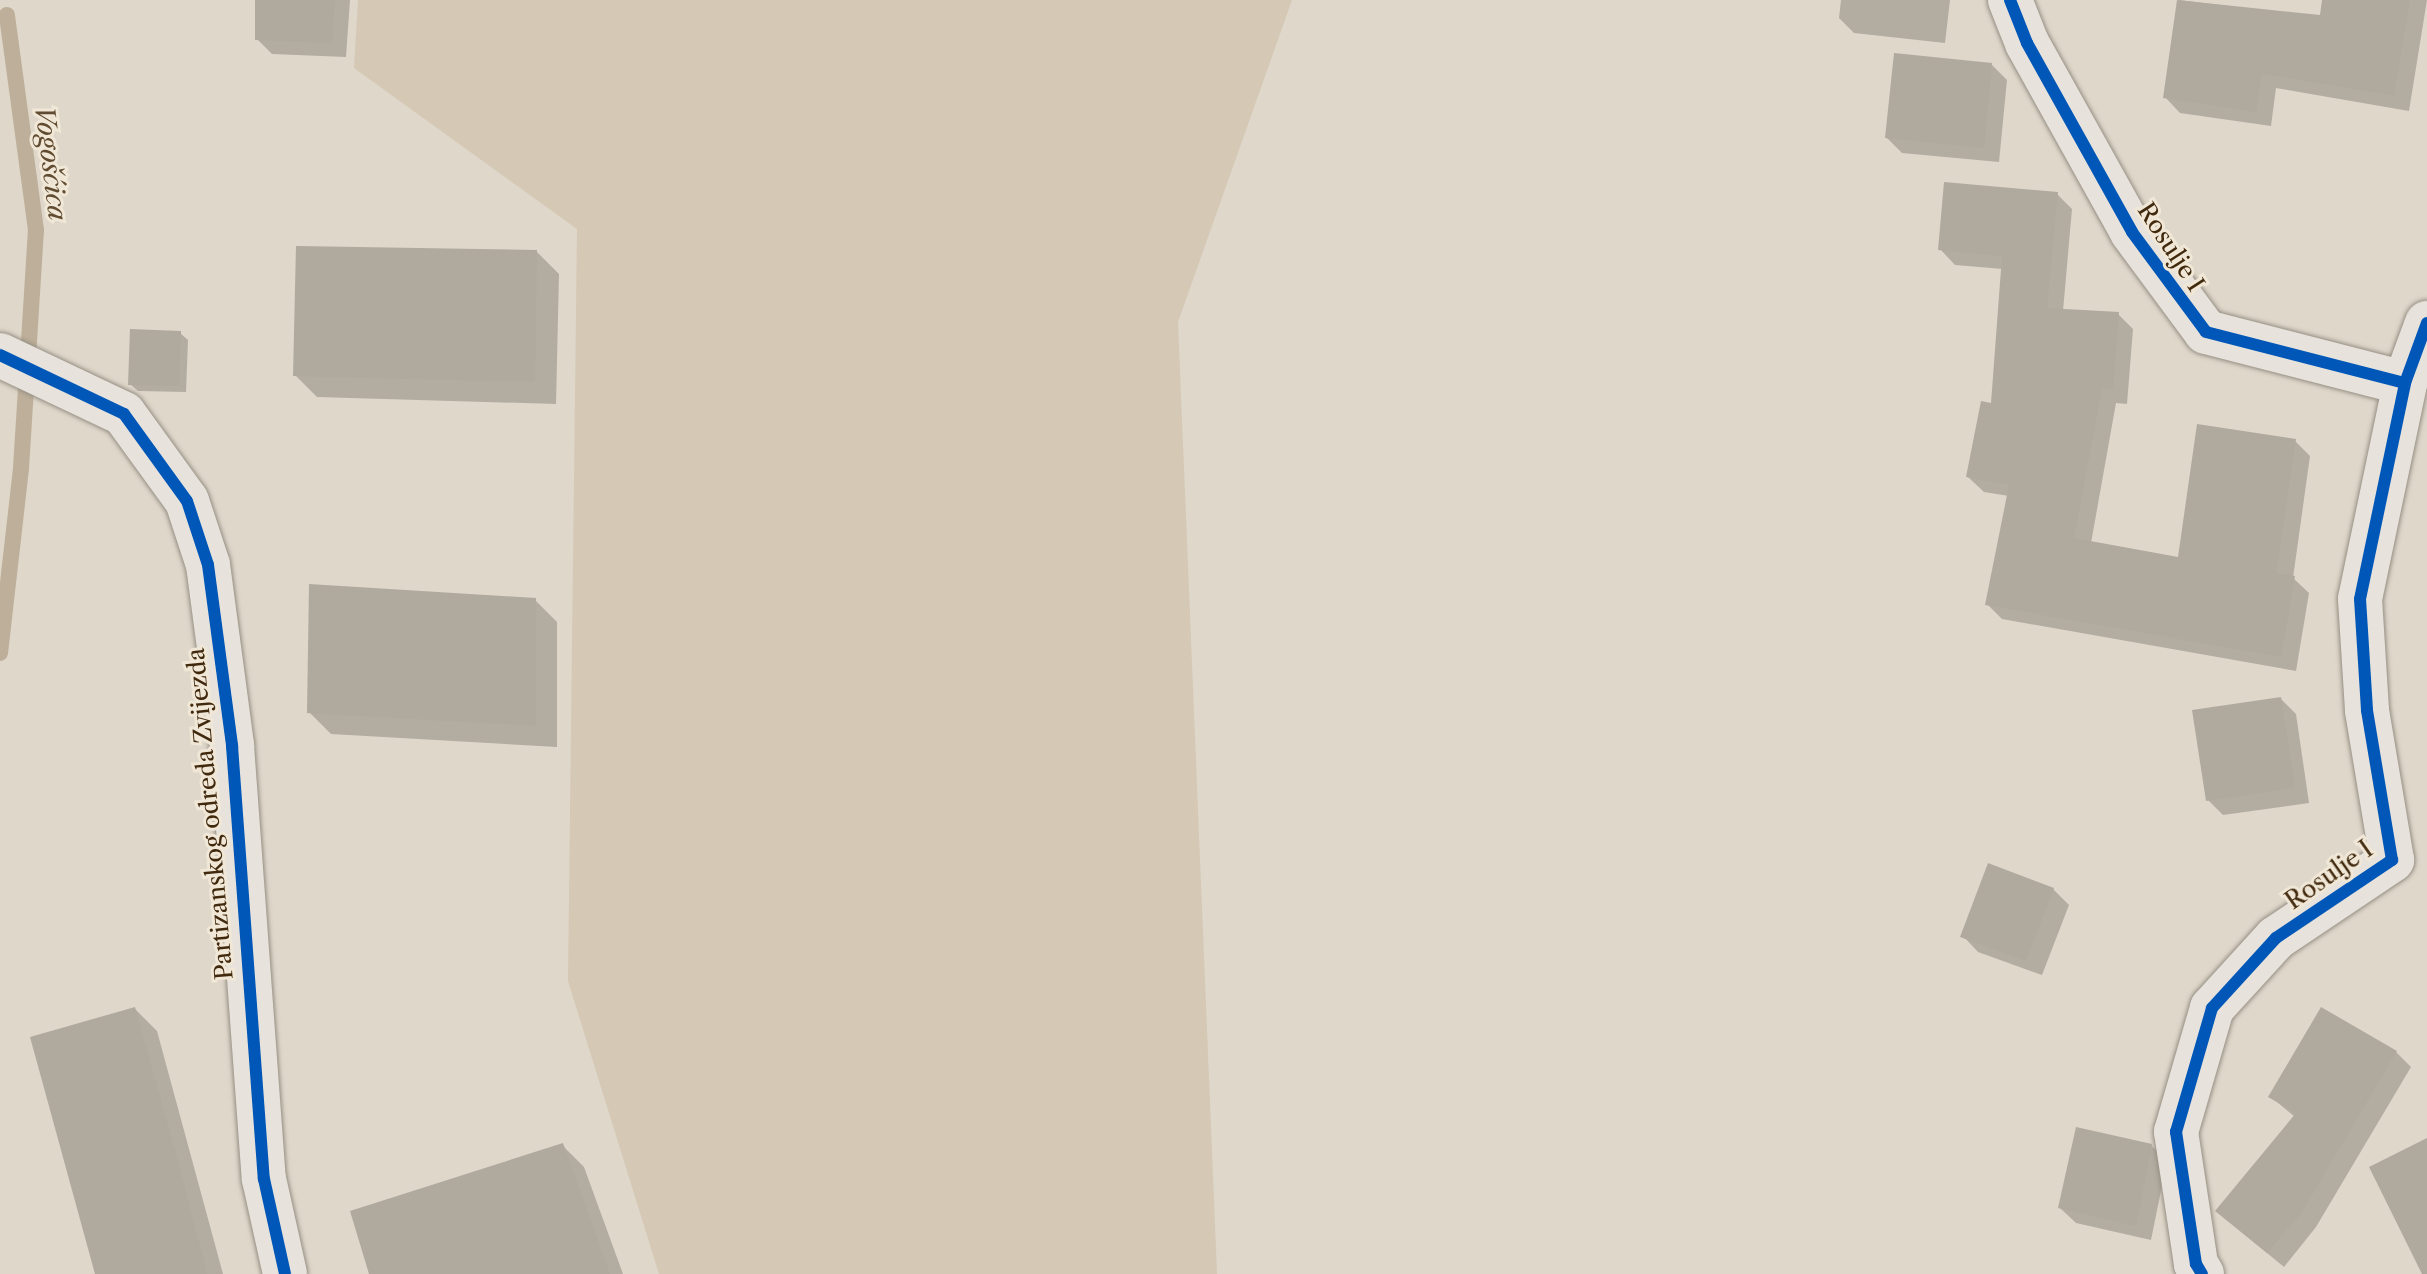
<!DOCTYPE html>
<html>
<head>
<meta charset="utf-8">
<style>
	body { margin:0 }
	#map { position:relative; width:2427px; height:1274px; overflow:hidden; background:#dfd7ca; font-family:"Libre Caslon Text",serif }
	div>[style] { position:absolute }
	.green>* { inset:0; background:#d5c8b5 }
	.shadow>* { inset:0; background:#0003 }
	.stream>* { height:16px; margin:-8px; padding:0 8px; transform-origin:8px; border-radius:8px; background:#bdaf99 }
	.building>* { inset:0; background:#b0a99e }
	.roads { filter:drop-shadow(0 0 2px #968f84) drop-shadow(0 0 2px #968f84) }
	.minor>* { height:44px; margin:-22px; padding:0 22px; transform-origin:22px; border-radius:22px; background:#e7e3dc }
	.cycleway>* { height:12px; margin:-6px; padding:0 6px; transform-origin:6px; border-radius:6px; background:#0057b8 }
	span { translate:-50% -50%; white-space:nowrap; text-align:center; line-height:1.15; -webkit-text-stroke:6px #f0e7d7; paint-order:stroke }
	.street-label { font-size:24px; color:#41290e }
	.water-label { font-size:26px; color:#624c31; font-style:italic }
</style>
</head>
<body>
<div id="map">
	<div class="green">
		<div style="clip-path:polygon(358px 0,1292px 0,1178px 322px,1217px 1274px,659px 1274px,568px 981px,577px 229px,354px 68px)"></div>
	</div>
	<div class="shadow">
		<div style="clip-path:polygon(257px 0,350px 0,346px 57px,272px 54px,257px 39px)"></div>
		<div style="clip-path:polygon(1841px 0,1950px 0,1945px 43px,1854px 33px,1839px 18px)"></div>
		<div style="clip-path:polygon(2179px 0,2321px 18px,2325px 0,2427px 0,2409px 111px,2276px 88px,2271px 126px,2180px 113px,2165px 97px)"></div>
		<div style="clip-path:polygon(1992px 65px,2007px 80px,1999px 162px,1902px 153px,1887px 138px)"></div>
		<div style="clip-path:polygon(2057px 194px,2072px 209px,2063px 311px,2118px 314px,2133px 329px,2127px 404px,2116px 403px,2091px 543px,2180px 559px,2295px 441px,2310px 456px,2293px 578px,2309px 593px,2296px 671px,2002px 619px,1987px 604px,2009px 496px,1984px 492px,1968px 477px,1993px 405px,2003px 269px,1955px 265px,1940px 249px)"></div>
		<div style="clip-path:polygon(537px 252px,559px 274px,556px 404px,317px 397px,295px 375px)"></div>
		<div style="clip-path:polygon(180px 333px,188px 340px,186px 392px,138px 391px,130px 384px)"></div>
		<div style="clip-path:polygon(535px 600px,557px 622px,557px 747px,331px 734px,309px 712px)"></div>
		<div style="clip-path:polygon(2281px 699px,2296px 714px,2309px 803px,2223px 815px,2208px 800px)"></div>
		<div style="clip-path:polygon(2053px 889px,2069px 905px,2042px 975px,1978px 952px,1963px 936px)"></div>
		<div style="clip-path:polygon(135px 1009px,157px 1031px,223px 1274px,97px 1274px)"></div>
		<div style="clip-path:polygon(2396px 1052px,2411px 1067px,2316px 1227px,2284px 1267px,2233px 1225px,2295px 1117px,2271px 1097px)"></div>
		<div style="clip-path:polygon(562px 1145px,584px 1167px,623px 1274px,371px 1274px)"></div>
		<div style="clip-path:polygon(2152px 1146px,2167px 1161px,2151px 1240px,2076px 1223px,2060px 1208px)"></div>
	</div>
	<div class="stream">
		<div style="left:0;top:653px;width:186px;rotate:-83.5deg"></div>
		<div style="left:21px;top:468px;width:238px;rotate:-86.4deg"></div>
		<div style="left:36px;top:230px;width:217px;rotate:-97.7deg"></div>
	</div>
	<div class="building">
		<div style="clip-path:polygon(255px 0,335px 0,332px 43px,255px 40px)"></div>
		<div style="clip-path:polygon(2177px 0,2320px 15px,2322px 0,2410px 0,2394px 96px,2262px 74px,2256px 112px,2163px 98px)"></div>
		<div style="clip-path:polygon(1894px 53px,1992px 63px,1984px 148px,1885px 138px)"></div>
		<div style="clip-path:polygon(1944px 182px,2058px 192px,2047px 308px,2119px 312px,2113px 390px,2102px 389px,2074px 538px,2178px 557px,2197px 424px,2296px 439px,2276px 573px,2295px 576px,2281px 657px,1985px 605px,2009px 485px,1966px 477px,1981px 401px,1991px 403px,2002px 256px,1938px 250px)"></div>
		<div style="clip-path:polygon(296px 246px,537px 250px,535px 382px,293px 376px)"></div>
		<div style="clip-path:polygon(130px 329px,181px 331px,179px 386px,128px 385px)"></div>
		<div style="clip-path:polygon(309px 584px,536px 598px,536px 726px,307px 713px)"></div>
		<div style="clip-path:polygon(2281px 697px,2295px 788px,2206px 801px,2192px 710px)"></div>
		<div style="clip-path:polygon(1988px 863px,2054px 888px,2026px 961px,1960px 937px)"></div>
		<div style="clip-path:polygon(135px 1007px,183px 1179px,207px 1274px,95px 1274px,30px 1037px)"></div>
		<div style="clip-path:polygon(2321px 1007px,2397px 1051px,2302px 1212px,2267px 1253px,2215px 1211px,2296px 1113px,2268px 1097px)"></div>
		<div style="clip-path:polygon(2076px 1127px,2152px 1144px,2136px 1226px,2058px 1208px)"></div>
		<div style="clip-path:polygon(2427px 1138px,2427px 1274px,2422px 1274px,2369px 1167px)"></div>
		<div style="clip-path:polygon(563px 1143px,610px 1274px,369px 1274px,350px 1211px)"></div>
	</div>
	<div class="roads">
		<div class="minor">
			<div style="left:2010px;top:0;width:46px;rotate:68.4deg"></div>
			<div style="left:2027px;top:43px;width:216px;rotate:60.9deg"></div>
			<div style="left:2132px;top:232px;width:124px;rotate:53.5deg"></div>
			<div style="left:2206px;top:332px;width:205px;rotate:14.4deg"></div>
			<div style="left:0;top:355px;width:137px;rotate:25.4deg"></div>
			<div style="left:124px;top:414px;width:107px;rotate:54.1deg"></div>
			<div style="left:187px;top:501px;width:67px;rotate:71.8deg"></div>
			<div style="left:208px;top:565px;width:183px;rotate:82.4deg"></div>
			<div style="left:232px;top:746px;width:434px;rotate:85.8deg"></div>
			<div style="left:264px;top:1179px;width:97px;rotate:77.5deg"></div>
			<div style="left:2202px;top:1274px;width:12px;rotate:-121deg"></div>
			<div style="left:2196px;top:1264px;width:134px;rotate:-98.6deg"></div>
			<div style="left:2176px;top:1132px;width:129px;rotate:-73.8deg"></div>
			<div style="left:2212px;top:1008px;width:95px;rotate:-47.6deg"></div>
			<div style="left:2276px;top:938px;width:140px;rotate:-33.9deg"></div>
			<div style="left:2392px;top:860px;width:152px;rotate:-99.5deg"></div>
			<div style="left:2367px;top:710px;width:111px;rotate:-93.6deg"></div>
			<div style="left:2360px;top:599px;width:221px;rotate:-78.2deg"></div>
			<div style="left:2405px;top:383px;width:64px;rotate:-69.9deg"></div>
		</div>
	</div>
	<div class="cycleway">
		<div style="left:2010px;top:0;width:46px;rotate:68.4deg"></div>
		<div style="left:2027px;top:43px;width:216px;rotate:60.9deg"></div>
		<div style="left:2132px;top:232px;width:124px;rotate:53.5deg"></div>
		<div style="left:2206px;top:332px;width:205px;rotate:14.4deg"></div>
		<div style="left:0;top:355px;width:137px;rotate:25.4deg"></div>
		<div style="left:124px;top:414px;width:107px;rotate:54.1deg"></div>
		<div style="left:187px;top:501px;width:67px;rotate:71.8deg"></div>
		<div style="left:208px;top:565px;width:183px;rotate:82.4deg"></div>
		<div style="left:232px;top:746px;width:434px;rotate:85.8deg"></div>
		<div style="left:264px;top:1179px;width:97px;rotate:77.5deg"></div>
		<div style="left:2202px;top:1274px;width:12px;rotate:-121deg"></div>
		<div style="left:2196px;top:1264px;width:134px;rotate:-98.6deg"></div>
		<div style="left:2176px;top:1132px;width:129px;rotate:-73.8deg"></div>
		<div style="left:2212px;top:1008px;width:95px;rotate:-47.6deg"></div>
		<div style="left:2276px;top:938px;width:140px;rotate:-33.9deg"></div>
		<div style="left:2392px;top:860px;width:152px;rotate:-99.5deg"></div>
		<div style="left:2367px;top:710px;width:111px;rotate:-93.6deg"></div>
		<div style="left:2360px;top:599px;width:221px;rotate:-78.2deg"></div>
		<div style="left:2405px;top:383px;width:64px;rotate:-69.9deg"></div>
	</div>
	<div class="street-label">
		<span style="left:2171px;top:247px;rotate:57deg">Rosulje I</span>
		<span style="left:210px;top:814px;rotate:-95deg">Partizanskog odreda Zvijezda</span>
		<span style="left:2329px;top:875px;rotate:-35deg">Rosulje I</span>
	</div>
	<div class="water-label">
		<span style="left:50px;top:163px;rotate:83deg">Vogošćica</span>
	</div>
</div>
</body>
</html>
